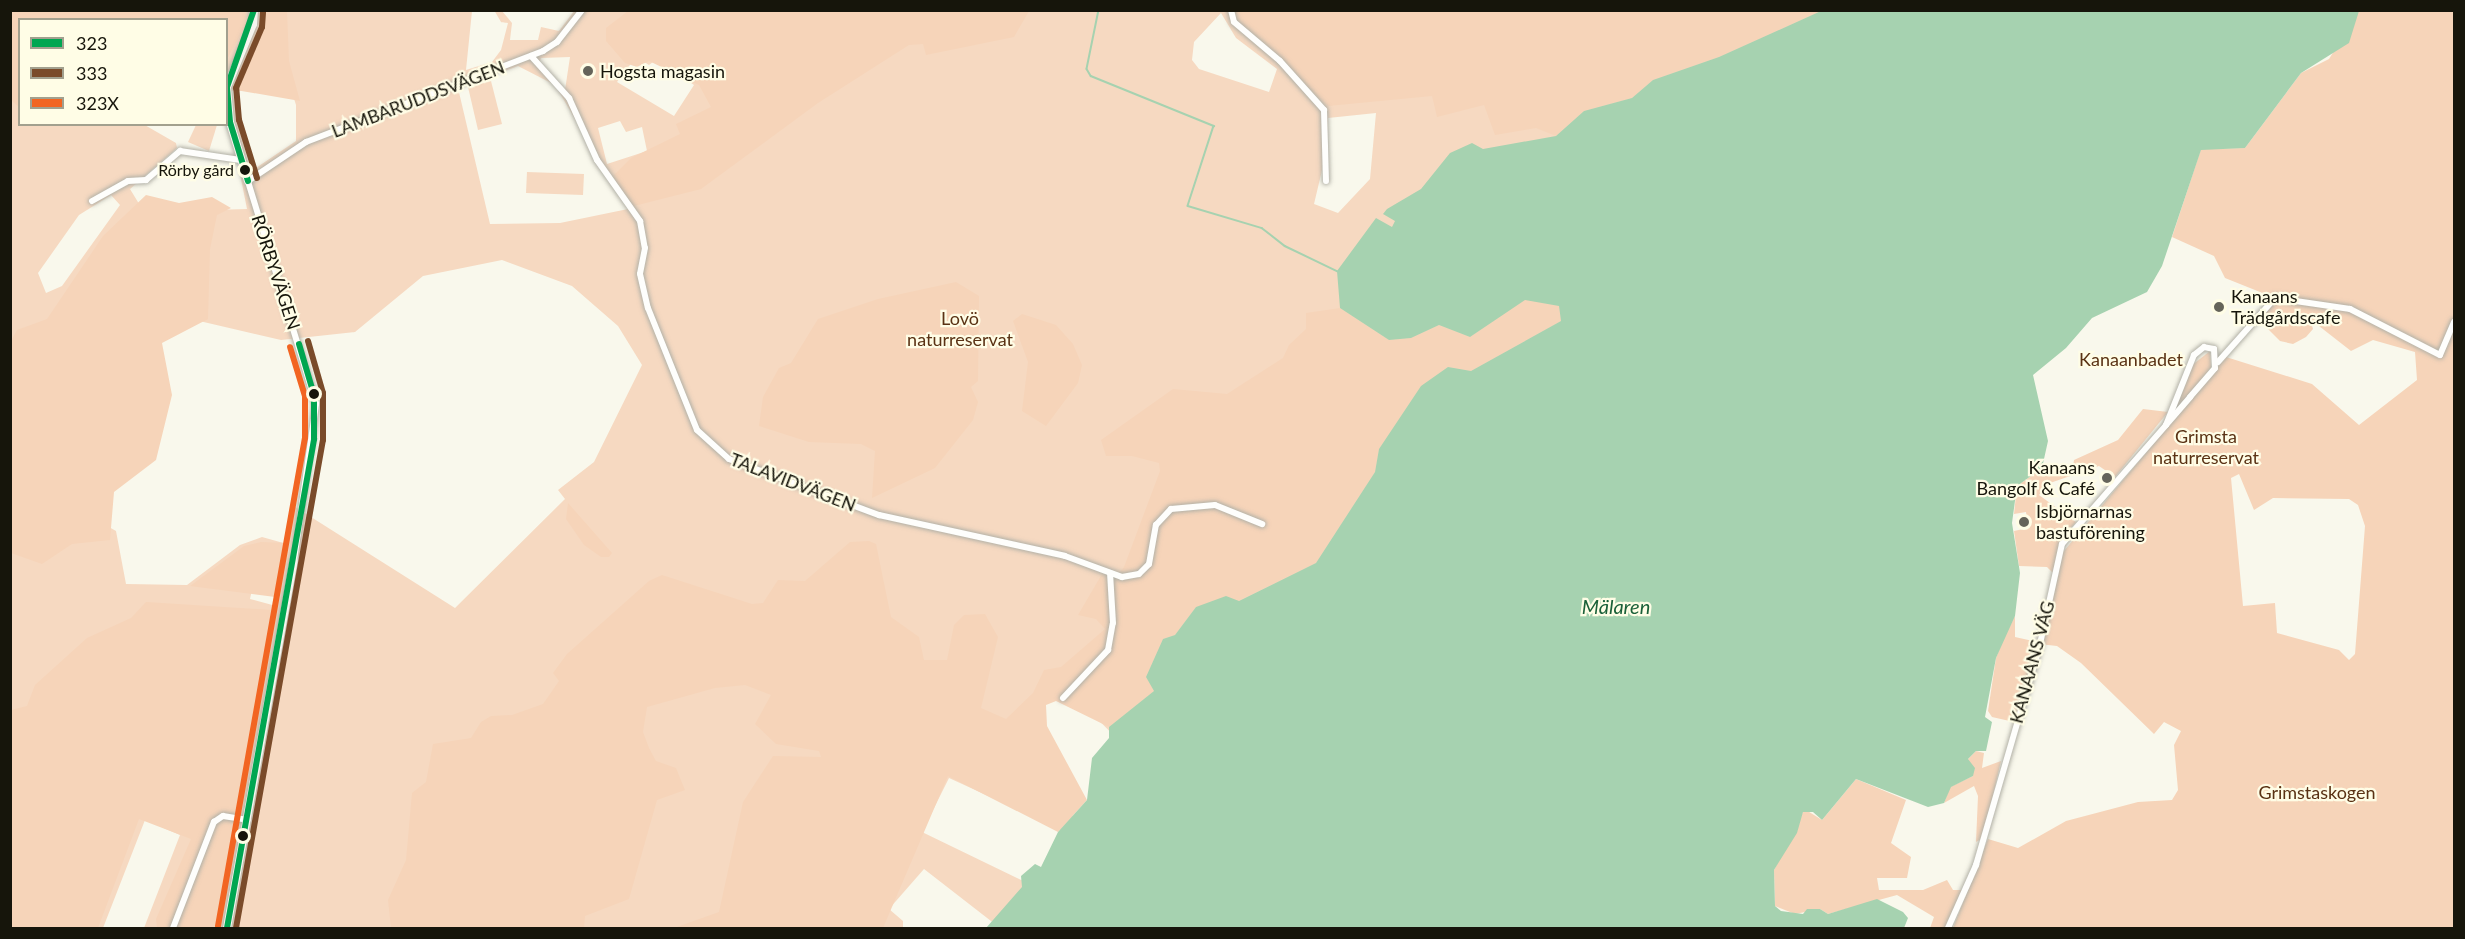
<!DOCTYPE html>
<html>
<head>
<meta charset="utf-8">
<style>
	body { margin:0 }
	#map { position:relative; width:2465px; height:939px; overflow:hidden; background:#f9f8ec; font-family:Lato,sans-serif }
	div>[style] { position:absolute }
	.green>* { inset:0; background:#f6d9c1 }
	.forest>* { inset:0; background:#f6d4b9 }
	.water>* { inset:0; background:#a6d2b0 }
	.stream>* { height:1.5px; margin:-0.75px; padding:0 0.75px; transform-origin:0.75px; border-radius:0.75px; background:#a6d2b0 }
	.roads { filter:drop-shadow(0 0 2px #b2b1a7) drop-shadow(0 0 2px #b2b1a7) }
	.street>* { height:6px; margin:-3px; padding:0 3px; transform-origin:3px; border-radius:3px; background:#fefefc }
	.secondary>* { height:8px; margin:-4px; padding:0 4px; transform-origin:4px; border-radius:4px; background:#f6f5ef }
	.bus-1>* { height:6px; margin:-3px; padding:0 3px; transform-origin:3px; border-radius:3px; background:#00a651 }
	.bus-2>* { height:6px; margin:-3px; padding:0 3px; transform-origin:3px; border-radius:3px; background:#7a4b2a }
	.bus-3>* { height:6px; margin:-3px; padding:0 3px; transform-origin:3px; border-radius:3px; background:#f26522 }
	.dots>* { width:16px; height:16px; translate:-50% -50%; box-sizing:border-box; border:3px solid #fffde6; border-radius:50% }
	span { translate:-50% -50%; white-space:nowrap; text-align:center; line-height:1.15; -webkit-text-stroke:4.5px #fffde6; paint-order:stroke }
	.bus-label { font-size:16px; color:#16150b }
	.right { translate:-100% -50%; text-align:right }
	.poi-label { font-size:18px; color:#16150b }
	.left { translate:0 -50%; text-align:left }
	.street-label { font-size:18px; color:#16150b }
	.park-label { font-size:18px; color:#5a3214 }
	.water-label { font-size:20px; color:#1a6038; font-style:italic }
	.frame { position:absolute; inset:0; border:12px solid #16150b; pointer-events:none }
	.legend { position:absolute; left:18px; top:18px; width:210px; height:108px; box-sizing:border-box; background:#fffde6; border:2px solid #a2a08e; margin:0; padding:8px 10px; list-style:none; font-size:18px; color:#16150b }
	.legend li { display:flex; align-items:center; gap:12px; height:30px }
	.legend b { width:30px; border:2px solid #a2a08e }
</style>
</head>
<body>
<div id="map">
	<div class="green">
		<div style="clip-path:polygon(evenodd,494px 10px,502px 11px,512px 23px,510px 40px,538px 40px,541px 27px,559px 31px,575px 10px,2051px 11px,1329px 928px,1000px 928px,924px 869px,889px 909px,903px 921px,903px 928px,144px 928px,180px 835px,145px 820px,103px 928px,11px 928px,10px 11px,472px 11px,466px 70px,492px 62px,501px 50px,508px 23px,501px 22px,494px 10px,1221px 13px,1236px 38px,1277px 69px,1269px 92px,1199px 69px,1192px 60px,1194px 42px,1221px 13px,494px 10px,20px 20px,226px 20px,226px 103px,247px 209px,144px 212px,130px 189px,177px 148px,176px 143px,143px 124px,20px 124px,20px 20px,494px 10px,570px 57px,565px 90px,538px 66px,541px 58px,570px 57px,494px 10px,636px 57px,649px 65px,657px 59px,694px 85px,674px 116px,617px 82px,636px 57px,494px 10px,518px 66px,555px 85px,628px 209px,560px 223px,490px 224px,458px 88px,518px 66px,494px 10px,291px 89px,296px 105px,296px 141px,250px 172px,232px 91px,291px 89px,494px 10px,1376px 113px,1370px 179px,1338px 213px,1314px 204px,1328px 145px,1328px 118px,1376px 113px,494px 10px,620px 121px,626px 132px,642px 127px,647px 151px,607px 164px,598px 128px,620px 121px,494px 10px,111px 195px,120px 205px,62px 286px,46px 293px,38px 273px,79px 215px,111px 195px,494px 10px,502px 260px,572px 286px,618px 326px,642px 365px,594px 462px,558px 490px,565px 499px,455px 608px,292px 505px,287px 544px,262px 537px,240px 545px,187px 585px,126px 584px,116px 531px,60px 499px,178px 316px,281px 340px,355px 332px,423px 276px,502px 260px,494px 10px,261px 546px,287px 554px,276px 606px,250px 599px,261px 546px,494px 10px,1068px 689px,1129px 751px,1074px 817px,998px 758px,1042px 691px,1068px 689px,494px 10px,949px 778px,1056px 827px,1071px 840px,1044px 891px,922px 832px,949px 778px)"></div>
		<div style="clip-path:polygon(491px 81px,502px 124px,478px 130px,468px 87px)"></div>
		<div style="clip-path:polygon(196px 125px,217px 125px,209px 151px,188px 142px)"></div>
		<div style="clip-path:polygon(527px 172px,584px 174px,583px 195px,526px 193px)"></div>
	</div>
	<div class="forest">
		<div style="clip-path:polygon(10px 11px,245px 11px,247px 23px,227px 59px,226px 20px,20px 20px,19px 107px,11px 100px)"></div>
		<div style="clip-path:polygon(258px 11px,287px 11px,289px 61px,300px 101px,230px 89px,258px 25px)"></div>
		<div style="clip-path:polygon(628px 11px,1029px 11px,1014px 37px,926px 55px,923px 44px,909px 45px,818px 103px,701px 189px,634px 206px,624px 198px,613px 176px,631px 158px,680px 134px,676px 124px,711px 107px,699px 85px,649px 61px,637px 67px,625px 63px,606px 41px,606px 28px)"></div>
		<div style="clip-path:polygon(1235px 11px,1821px 11px,1719px 57px,1653px 80px,1632px 98px,1584px 111px,1556px 136px,1536px 128px,1495px 135px,1484px 105px,1437px 117px,1432px 96px,1328px 106px,1237px 21px)"></div>
		<div style="clip-path:polygon(evenodd,2359px 11px,2454px 11px,2454px 928px,1953px 928px,1988px 839px,2018px 848px,2066px 821px,2138px 802px,2172px 800px,2178px 790px,2174px 745px,2181px 731px,2164px 722px,2154px 734px,2081px 663px,2057px 646px,2039px 644px,2014px 722px,1992px 717px,1988px 711px,1996px 658px,2005px 635px,2015px 616px,2015px 637px,2037px 642px,2056px 576px,2047px 567px,2019px 566px,2014px 531px,2028px 528px,2026px 512px,2014px 514px,2017px 486px,2042px 468px,2047px 473px,2064px 466px,2079px 473px,2050px 483px,2039px 495px,2076px 522px,2060px 540px,2064px 551px,2226px 357px,2312px 384px,2359px 425px,2417px 380px,2415px 352px,2373px 340px,2351px 351px,2310px 319px,2313px 329px,2306px 337px,2293px 344px,2280px 341px,2258px 319px,2275px 298px,2225px 278px,2214px 256px,2172px 237px,2201px 149px,2245px 148px,2301px 73px,2329px 59px,2359px 11px,2239px 474px,2254px 510px,2273px 498px,2349px 499px,2358px 505px,2365px 526px,2355px 654px,2349px 660px,2339px 650px,2277px 633px,2275px 603px,2243px 606px,2231px 478px,2239px 474px)"></div>
		<div style="clip-path:polygon(146px 195px,179px 203px,212px 197px,231px 208px,217px 215px,210px 249px,208px 319px,162px 343px,172px 395px,156px 460px,114px 492px,110px 540px,72px 544px,42px 564px,11px 553px,11px 341px,17px 330px,47px 319px,103px 236px)"></div>
		<div style="clip-path:polygon(956px 282px,979px 296px,978px 381px,971px 387px,978px 402px,973px 420px,935px 468px,872px 498px,875px 451px,861px 444px,809px 442px,759px 426px,763px 397px,779px 368px,791px 363px,818px 319px,878px 299px)"></div>
		<div style="clip-path:polygon(1525px 299px,1559px 306px,1561px 321px,1471px 371px,1448px 367px,1379px 449px,1375px 472px,1316px 563px,1238px 601px,1196px 607px,1175px 635px,1163px 639px,1146px 677px,1154px 691px,1109px 727px,1056px 701px,1046px 705px,1047px 726px,1087px 800px,1058px 832px,948px 776px,883px 928px,674px 928px,719px 912px,743px 802px,773px 756px,821px 757px,819px 751px,776px 744px,755px 724px,771px 695px,745px 685px,715px 688px,647px 707px,643px 732px,649px 748px,656px 761px,676px 768px,685px 790px,657px 800px,629px 899px,585px 916px,584px 928px,391px 928px,388px 900px,406px 860px,412px 793px,426px 782px,433px 744px,471px 738px,481px 722px,491px 716px,512px 715px,543px 704px,559px 681px,553px 673px,567px 654px,649px 581px,662px 575px,752px 604px,763px 603px,778px 580px,805px 581px,850px 542px,869px 541px,876px 544px,891px 617px,919px 637px,924px 660px,947px 660px,954px 625px,964px 615px,985px 614px,998px 637px,981px 708px,1006px 719px,1033px 693px,1044px 670px,1061px 667px,1105px 629px,1096px 619px,1078px 615px,1102px 574px,1115px 578px,1124px 567px,1160px 471px,1159px 463px,1132px 456px,1106px 456px,1101px 440px,1173px 389px,1227px 394px,1283px 358px,1289px 345px,1306px 329px,1306px 313px,1340px 308px,1389px 340px,1411px 338px,1439px 325px,1470px 337px)"></div>
		<div style="clip-path:polygon(1022px 314px,1056px 325px,1073px 344px,1082px 365px,1078px 383px,1046px 426px,1022px 411px,1028px 362px,1013px 321px)"></div>
		<div style="clip-path:polygon(2210px 351px,2211px 368px,2171px 415px,2191px 366px)"></div>
		<div style="clip-path:polygon(2143px 409px,2168px 412px,2115px 477px,2099px 466px,2081px 472px,2073px 466px,2074px 460px,2118px 440px)"></div>
		<div style="clip-path:polygon(568px 503px,612px 553px,609px 557px,601px 557px,584px 545px,566px 519px)"></div>
		<div style="clip-path:polygon(261px 542px,286px 543px,275px 597px,190px 586px,244px 546px)"></div>
		<div style="clip-path:polygon(146px 602px,272px 610px,263px 705px,220px 928px,157px 928px,156px 919px,191px 839px,139px 819px,98px 928px,11px 928px,11px 710px,27px 706px,35px 685px,87px 638px,131px 618px)"></div>
		<div style="clip-path:polygon(1976px 751px,1984px 753px,1982px 768px,2001px 761px,1983px 838px,1976px 842px,1978px 796px,1974px 786px,1944px 803px,1950px 787px,1973px 776px,1968px 759px)"></div>
		<div style="clip-path:polygon(1856px 779px,1906px 800px,1891px 843px,1911px 857px,1907px 878px,1877px 878px,1879px 890px,1923px 890px,1947px 880px,1953px 890px,1962px 890px,1945px 928px,1930px 928px,1934px 917px,1897px 895px,1828px 914px,1820px 909px,1795px 914px,1775px 906px,1774px 870px,1803px 812px,1806px 810px,1822px 820px)"></div>
	</div>
	<div class="water">
		<div style="clip-path:polygon(1821px 11px,2359px 11px,2349px 43px,2301px 73px,2245px 148px,2201px 150px,2162px 266px,2147px 292px,2092px 318px,2066px 348px,2033px 375px,2048px 441px,2042px 468px,2017px 486px,2012px 523px,2020px 573px,2015px 616px,1996px 658px,1985px 717px,1992px 722px,1986px 751px,1976px 751px,1968px 759px,1975px 768px,1973px 776px,1951px 787px,1944px 803px,1928px 807px,1856px 779px,1822px 820px,1813px 812px,1803px 812px,1797px 833px,1774px 870px,1775px 906px,1781px 911px,1803px 914px,1807px 909px,1820px 909px,1828px 914px,1877px 899px,1903px 912px,1908px 918px,1904px 928px,986px 928px,1022px 887px,1021px 876px,1035px 864px,1041px 867px,1058px 832px,1087px 800px,1092px 758px,1109px 738px,1109px 727px,1154px 691px,1146px 677px,1163px 639px,1175px 635px,1196px 607px,1226px 596px,1239px 601px,1316px 563px,1375px 472px,1379px 449px,1421px 386px,1448px 367px,1471px 371px,1561px 321px,1559px 306px,1525px 300px,1470px 337px,1439px 325px,1411px 338px,1389px 340px,1340px 308px,1337px 271px,1376px 218px,1392px 227px,1395px 221px,1383px 214px,1387px 209px,1421px 189px,1450px 153px,1472px 143px,1483px 149px,1556px 136px,1584px 111px,1632px 98px,1653px 80px,1719px 57px)"></div>
	</div>
	<div class="stream">
		<div style="left:1099px;top:10px;width:60px;rotate:101.5deg"></div>
		<div style="left:1087px;top:69px;width:8px;rotate:60deg"></div>
		<div style="left:1091px;top:76px;width:133px;rotate:22.1deg"></div>
		<div style="left:1214px;top:126px;width:84px;rotate:108deg"></div>
		<div style="left:1188px;top:206px;width:77px;rotate:16.6deg"></div>
		<div style="left:1262px;top:228px;width:29px;rotate:38deg"></div>
		<div style="left:1285px;top:246px;width:58px;rotate:25.7deg"></div>
	</div>
	<div class="roads">
		<div class="street">
			<div style="left:1231px;top:10px;width:12px;rotate:76deg"></div>
			<div style="left:1234px;top:22px;width:60px;rotate:40.3deg"></div>
			<div style="left:1280px;top:61px;width:66px;rotate:48.1deg"></div>
			<div style="left:1324px;top:110px;width:71px;rotate:88.4deg"></div>
			<div style="left:531px;top:56px;width:57px;rotate:47.9deg"></div>
			<div style="left:569px;top:98px;width:68px;rotate:65.7deg"></div>
			<div style="left:597px;top:160px;width:75px;rotate:54.8deg"></div>
			<div style="left:640px;top:221px;width:27px;rotate:80deg"></div>
			<div style="left:645px;top:248px;width:26px;rotate:101deg"></div>
			<div style="left:640px;top:274px;width:35px;rotate:77deg"></div>
			<div style="left:648px;top:308px;width:131px;rotate:68.1deg"></div>
			<div style="left:697px;top:430px;width:43px;rotate:42.2deg"></div>
			<div style="left:729px;top:459px;width:160px;rotate:20.5deg"></div>
			<div style="left:879px;top:515px;width:190px;rotate:12.4deg"></div>
			<div style="left:1065px;top:556px;width:61px;rotate:20.2deg"></div>
			<div style="left:1122px;top:577px;width:17px;rotate:-10deg"></div>
			<div style="left:1139px;top:574px;width:14px;rotate:-45deg"></div>
			<div style="left:1149px;top:564px;width:40px;rotate:-80deg"></div>
			<div style="left:1156px;top:525px;width:22px;rotate:-47deg"></div>
			<div style="left:1171px;top:509px;width:44px;rotate:-5.2deg"></div>
			<div style="left:1215px;top:505px;width:51px;rotate:22deg"></div>
			<div style="left:92px;top:201px;width:41px;rotate:-29.1deg"></div>
			<div style="left:128px;top:181px;width:18px;rotate:-3deg"></div>
			<div style="left:146px;top:180px;width:45px;rotate:-40.5deg"></div>
			<div style="left:180px;top:151px;width:61px;rotate:8.5deg"></div>
			<div style="left:2218px;top:362px;width:86px;rotate:-48.3deg"></div>
			<div style="left:2275px;top:298px;width:76px;rotate:8.3deg"></div>
			<div style="left:2350px;top:309px;width:101px;rotate:27.1deg"></div>
			<div style="left:2440px;top:355px;width:36px;rotate:-67deg"></div>
			<div style="left:294px;top:561px;width:159px;rotate:-82deg"></div>
			<div style="left:316px;top:404px;width:233px;rotate:-107deg"></div>
			<div style="left:248px;top:181px;width:70px;rotate:-33.9deg"></div>
			<div style="left:306px;top:142px;width:254px;rotate:-21deg"></div>
			<div style="left:543px;top:51px;width:17px;rotate:-33deg"></div>
			<div style="left:557px;top:42px;width:41px;rotate:-52deg"></div>
			<div style="left:1063px;top:698px;width:66px;rotate:-46.8deg"></div>
			<div style="left:1108px;top:650px;width:27px;rotate:-80deg"></div>
			<div style="left:1113px;top:623px;width:50px;rotate:-93.4deg"></div>
			<div style="left:173px;top:928px;width:114px;rotate:-68.9deg"></div>
			<div style="left:214px;top:822px;width:11px;rotate:-34deg"></div>
			<div style="left:223px;top:816px;width:25px;rotate:9deg"></div>
			<div style="left:1948px;top:928px;width:69px;rotate:-66deg"></div>
			<div style="left:1976px;top:865px;width:230px;rotate:-73.8deg"></div>
			<div style="left:2040px;top:644px;width:102px;rotate:-77.6deg"></div>
			<div style="left:2062px;top:544px;width:158px;rotate:-48.8deg"></div>
			<div style="left:2166px;top:425px;width:37px;rotate:-49deg"></div>
			<div style="left:2190px;top:397px;width:38px;rotate:-49deg"></div>
			<div style="left:2215px;top:368px;width:19px;rotate:-93deg"></div>
			<div style="left:2214px;top:349px;width:10px;rotate:-169deg"></div>
			<div style="left:2204px;top:347px;width:13px;rotate:141deg"></div>
			<div style="left:2194px;top:355px;width:75px;rotate:111.8deg"></div>
		</div>
		<div class="secondary">
			<div style="left:248px;top:181px;width:62px;rotate:-107deg"></div>
			<div style="left:230px;top:122px;width:35px;rotate:-95deg"></div>
			<div style="left:227px;top:87px;width:68px;rotate:-67.6deg"></div>
			<div style="left:253px;top:24px;width:14px;rotate:-86deg"></div>
			<div style="left:227px;top:928px;width:373px;rotate:-79.7deg"></div>
		</div>
	</div>
	<div class="bus-1">
		<div style="left:248px;top:181px;width:62px;rotate:-107deg"></div>
		<div style="left:230px;top:122px;width:35px;rotate:-95deg"></div>
		<div style="left:227px;top:87px;width:82px;rotate:-70.7deg"></div>
		<div style="left:227px;top:928px;width:497px;rotate:-79.9deg"></div>
		<div style="left:314px;top:439px;width:44px;rotate:-90deg"></div>
		<div style="left:314px;top:395px;width:53px;rotate:-106.4deg"></div>
	</div>
	<div class="bus-2">
		<div style="left:257px;top:178px;width:61px;rotate:-107.2deg"></div>
		<div style="left:239px;top:120px;width:32px;rotate:-95deg"></div>
		<div style="left:236px;top:88px;width:66px;rotate:-66.9deg"></div>
		<div style="left:262px;top:27px;width:16px;rotate:-86deg"></div>
		<div style="left:236px;top:928px;width:496px;rotate:-79.9deg"></div>
		<div style="left:323px;top:440px;width:47px;rotate:-90deg"></div>
		<div style="left:323px;top:393px;width:54px;rotate:-106.1deg"></div>
	</div>
	<div class="bus-3">
		<div style="left:218px;top:926px;width:496px;rotate:-79.9deg"></div>
		<div style="left:305px;top:438px;width:42px;rotate:-90deg"></div>
		<div style="left:305px;top:396px;width:51px;rotate:-107deg"></div>
	</div>
	<div class="dots">
		<div style="left:588px;top:71px;background:#65645a"></div>
		<div style="left:245px;top:170px;background:#16150b"></div>
		<div style="left:2219px;top:307px;background:#65645a"></div>
		<div style="left:314px;top:394px;background:#16150b"></div>
		<div style="left:2107px;top:478px;background:#65645a"></div>
		<div style="left:2024px;top:522px;background:#65645a"></div>
		<div style="left:243px;top:836px;background:#16150b"></div>
	</div>
	<div class="bus-label">
		<span class="right" style="left:234px;top:170px">Rörby gård</span>
	</div>
	<div class="poi-label">
		<span class="left" style="left:600px;top:71px">Hogsta magasin</span>
		<span class="left" style="left:2231px;top:307px">Kanaans<br>Trädgårdscafe</span>
		<span class="right" style="left:2095px;top:478px">Kanaans<br>Bangolf &amp; Café</span>
		<span class="left" style="left:2036px;top:522px">Isbjörnarnas<br>bastuförening</span>
	</div>
	<div class="street-label">
		<span style="left:418px;top:99px;rotate:-21deg">LAMBARUDDSVÄGEN</span>
		<span style="left:276px;top:272px;rotate:72deg">RÖRBYVÄGEN</span>
		<span style="left:793px;top:482px;rotate:21deg">TALAVIDVÄGEN</span>
		<span style="left:2032px;top:662px;rotate:-75deg">KANAANS VÄG</span>
	</div>
	<div class="park-label">
		<span style="left:960px;top:329px">Lovö<br>naturreservat</span>
		<span style="left:2131px;top:359px">Kanaanbadet</span>
		<span style="left:2206px;top:447px">Grimsta<br>naturreservat</span>
		<span style="left:2317px;top:792px">Grimstaskogen</span>
	</div>
	<div class="water-label">
		<span style="left:1616px;top:606px">Mälaren</span>
	</div>
	<div class="frame"></div>
	<ul class="legend">
	<li><b style="height:8px;background:#00a651"></b>323</li>
	<li><b style="height:8px;background:#7a4b2a"></b>333</li>
	<li><b style="height:8px;background:#f26522"></b>323X</li>
	</ul>
</div>
</body>
</html>
